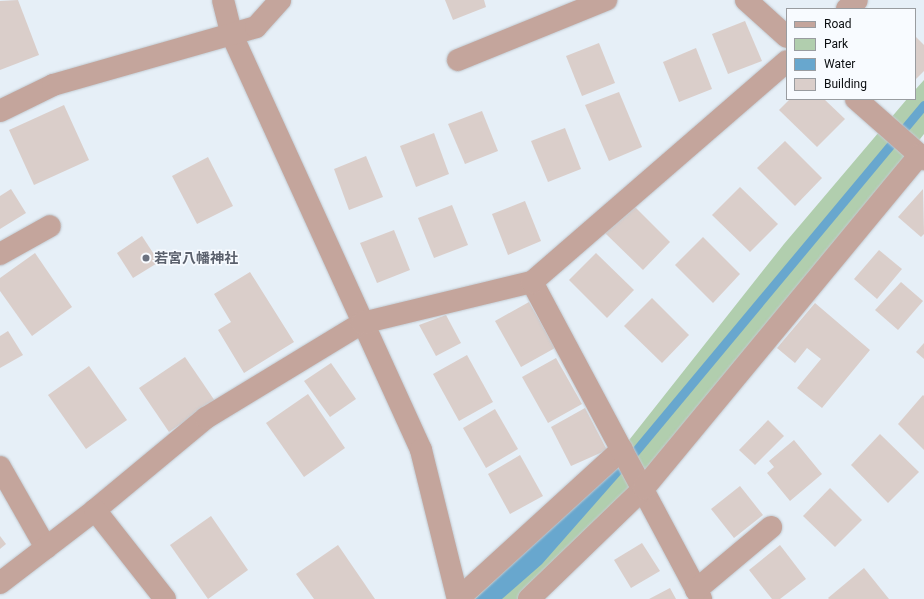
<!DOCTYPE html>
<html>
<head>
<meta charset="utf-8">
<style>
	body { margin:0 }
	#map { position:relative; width:924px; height:599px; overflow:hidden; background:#e6eff7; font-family:Roboto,"Noto Sans JP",sans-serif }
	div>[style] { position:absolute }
	.green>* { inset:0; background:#b1ceae }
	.water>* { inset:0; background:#68a7ce }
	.stream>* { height:9px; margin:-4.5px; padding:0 4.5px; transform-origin:4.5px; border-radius:4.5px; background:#68a7ce }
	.building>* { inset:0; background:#daceca }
	.roads { filter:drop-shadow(0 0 1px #c3cbd2) drop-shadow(0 0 1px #c3cbd2) }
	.minor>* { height:22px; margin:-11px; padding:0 11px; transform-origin:11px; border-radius:11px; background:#c4a59c }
	.dots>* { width:11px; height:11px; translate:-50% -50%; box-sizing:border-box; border:2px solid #f8fbff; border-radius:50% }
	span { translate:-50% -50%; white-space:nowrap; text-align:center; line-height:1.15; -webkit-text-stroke:3px #f8fbff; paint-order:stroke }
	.worship-label { font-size:14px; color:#5b616d; font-weight:700 }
	.left { translate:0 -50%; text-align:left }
	.legend { position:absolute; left:786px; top:8px; width:130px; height:92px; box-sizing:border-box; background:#f8fbff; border:1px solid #999ca0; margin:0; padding:5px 7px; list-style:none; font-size:12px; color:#0b0e11 }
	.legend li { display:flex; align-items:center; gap:8px; height:20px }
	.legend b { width:20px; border:1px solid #999ca0 }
</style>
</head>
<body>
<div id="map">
	<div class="green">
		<div style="clip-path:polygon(924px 80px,924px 134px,656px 473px,524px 599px,454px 599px,622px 449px,784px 244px,907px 99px,915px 99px,915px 90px)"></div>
	</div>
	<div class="water">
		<div style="clip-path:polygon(627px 457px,630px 464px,542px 564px,502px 599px,475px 599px)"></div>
	</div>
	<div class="stream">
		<div style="left:628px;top:460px;width:462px;rotate:-50.2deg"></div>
	</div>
	<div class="building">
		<div style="clip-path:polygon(18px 0,39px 55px,0 70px,0 1px)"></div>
		<div style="clip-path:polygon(445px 0,484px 0,486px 7px,453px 20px)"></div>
		<div style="clip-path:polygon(745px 21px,762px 61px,728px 74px,712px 34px)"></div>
		<div style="clip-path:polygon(915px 36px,924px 45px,924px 71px,915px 80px)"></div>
		<div style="clip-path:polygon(599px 43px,615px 83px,582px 96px,566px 56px)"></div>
		<div style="clip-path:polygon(696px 48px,712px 89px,679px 102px,663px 62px)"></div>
		<div style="clip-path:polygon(619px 92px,642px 147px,609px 161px,585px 105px)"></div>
		<div style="clip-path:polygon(790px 99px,824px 99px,845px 119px,817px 147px,779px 110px)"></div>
		<div style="clip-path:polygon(64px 105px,89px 160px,34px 185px,9px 130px)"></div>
		<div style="clip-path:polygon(482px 111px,498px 151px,465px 164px,448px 124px)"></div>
		<div style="clip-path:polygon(565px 128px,581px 169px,548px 182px,531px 141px)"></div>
		<div style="clip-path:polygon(434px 133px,449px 174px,416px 187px,400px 146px)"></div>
		<div style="clip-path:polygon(785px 141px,822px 178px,795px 206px,757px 168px)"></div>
		<div style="clip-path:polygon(366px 156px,383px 197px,349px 210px,334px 169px)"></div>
		<div style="clip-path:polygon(208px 157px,233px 206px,197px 224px,172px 176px)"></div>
		<div style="clip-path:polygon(740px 187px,778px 224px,750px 252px,712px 215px)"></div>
		<div style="clip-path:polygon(11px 189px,26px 213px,0 229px,0 196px)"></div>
		<div style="clip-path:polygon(923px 189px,924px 234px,921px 237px,898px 217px)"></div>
		<div style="clip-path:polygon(525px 201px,541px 241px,508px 255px,492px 214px)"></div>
		<div style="clip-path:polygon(452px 205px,468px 245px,434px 258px,418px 218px)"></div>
		<div style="clip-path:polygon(633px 205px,670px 242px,643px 270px,605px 233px)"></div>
		<div style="clip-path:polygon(394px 230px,410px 270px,377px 283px,360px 243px)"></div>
		<div style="clip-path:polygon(142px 236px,159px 262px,133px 278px,117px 253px)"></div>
		<div style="clip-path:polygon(703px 237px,740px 274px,713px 303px,675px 265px)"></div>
		<div style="clip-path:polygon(879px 250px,902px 269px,877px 299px,854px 279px)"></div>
		<div style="clip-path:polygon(35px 253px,72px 307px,32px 336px,0 291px,0 278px)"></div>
		<div style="clip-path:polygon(596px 253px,634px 290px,607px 318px,569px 280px)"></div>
		<div style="clip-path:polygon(250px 272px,294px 342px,244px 373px,218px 330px,231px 322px,214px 294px)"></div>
		<div style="clip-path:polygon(901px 282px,923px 301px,898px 330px,875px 310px)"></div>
		<div style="clip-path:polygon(652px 298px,689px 335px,662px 363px,624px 326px)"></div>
		<div style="clip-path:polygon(529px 302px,555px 348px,521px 367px,495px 321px)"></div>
		<div style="clip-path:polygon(815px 303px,870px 350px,822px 408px,797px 388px,821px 359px,807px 348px,795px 363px,777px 348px)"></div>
		<div style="clip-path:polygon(446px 315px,461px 343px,436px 356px,419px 325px)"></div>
		<div style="clip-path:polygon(8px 331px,23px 355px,0 368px,0 336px)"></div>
		<div style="clip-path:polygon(924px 343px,924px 359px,916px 352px)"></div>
		<div style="clip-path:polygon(467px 355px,493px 402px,459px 421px,433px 374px)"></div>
		<div style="clip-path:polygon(185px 357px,215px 401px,169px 432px,139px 388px)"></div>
		<div style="clip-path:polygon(556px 358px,582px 404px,548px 423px,522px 377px)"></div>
		<div style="clip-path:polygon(331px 363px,356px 399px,330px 417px,304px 381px)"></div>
		<div style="clip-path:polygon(89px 366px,127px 420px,86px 449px,48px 395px)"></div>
		<div style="clip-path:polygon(308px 394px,345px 448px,304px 477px,266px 423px)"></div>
		<div style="clip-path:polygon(923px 395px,924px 396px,924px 450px,898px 424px)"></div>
		<div style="clip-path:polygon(585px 408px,607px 450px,571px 466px,551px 427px)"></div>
		<div style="clip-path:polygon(495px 409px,518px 449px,486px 468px,463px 428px)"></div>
		<div style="clip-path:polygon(768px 420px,784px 436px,755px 465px,739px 450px)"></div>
		<div style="clip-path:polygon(880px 434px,919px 472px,888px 503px,851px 465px)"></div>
		<div style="clip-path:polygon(794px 440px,822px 474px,790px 501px,767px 473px,774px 467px,769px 461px)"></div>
		<div style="clip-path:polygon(520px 455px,543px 496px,510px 514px,488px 474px)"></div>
		<div style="clip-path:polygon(740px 486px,763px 515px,734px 538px,711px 509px)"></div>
		<div style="clip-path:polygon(830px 488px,862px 520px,835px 547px,803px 516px)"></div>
		<div style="clip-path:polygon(211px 516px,248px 570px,208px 599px,170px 545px)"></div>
		<div style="clip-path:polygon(0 536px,6px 544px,0 549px)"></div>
		<div style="clip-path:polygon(642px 543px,660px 571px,631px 588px,614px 560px)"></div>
		<div style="clip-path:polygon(338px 545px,375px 599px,314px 599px,296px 574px)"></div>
		<div style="clip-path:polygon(780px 545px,806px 579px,780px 599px,772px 599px,749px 570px)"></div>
		<div style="clip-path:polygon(864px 568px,889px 599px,829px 599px,828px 598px)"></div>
		<div style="clip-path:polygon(670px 588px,676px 599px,649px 599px)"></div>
	</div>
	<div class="roads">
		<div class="minor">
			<div style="left:223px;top:0;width:36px;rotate:76deg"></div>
			<div style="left:232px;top:35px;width:456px;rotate:65.5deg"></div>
			<div style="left:421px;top:450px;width:154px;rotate:76.1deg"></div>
			<div style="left:458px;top:599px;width:222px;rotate:-42.4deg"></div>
			<div style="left:746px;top:0;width:55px;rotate:42.1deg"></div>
			<div style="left:847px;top:9px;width:13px;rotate:-42deg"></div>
			<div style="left:458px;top:60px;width:160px;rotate:-22.1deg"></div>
			<div style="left:856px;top:99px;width:91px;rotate:41.4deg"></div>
			<div style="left:0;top:111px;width:59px;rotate:-26.1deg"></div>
			<div style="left:53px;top:85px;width:211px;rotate:-15.9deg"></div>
			<div style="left:256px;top:27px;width:36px;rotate:-48deg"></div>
			<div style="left:0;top:254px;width:57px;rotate:-29.2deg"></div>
			<div style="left:532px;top:282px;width:359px;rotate:61.9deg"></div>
			<div style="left:0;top:467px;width:93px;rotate:60.4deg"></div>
			<div style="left:95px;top:510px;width:144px;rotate:-39.7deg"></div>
			<div style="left:206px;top:418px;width:183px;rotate:-31.3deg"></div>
			<div style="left:362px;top:323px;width:175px;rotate:-13.6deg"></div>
			<div style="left:532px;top:282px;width:337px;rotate:-40.9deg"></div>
			<div style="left:0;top:583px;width:120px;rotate:-37.5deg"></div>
			<div style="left:95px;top:510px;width:113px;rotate:51.8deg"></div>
			<div style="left:696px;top:590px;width:98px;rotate:-40deg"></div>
			<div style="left:529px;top:599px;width:160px;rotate:-44deg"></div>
			<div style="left:644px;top:488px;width:432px;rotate:-50.4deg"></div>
		</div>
	</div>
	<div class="dots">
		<div style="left:146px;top:258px;background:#6b7280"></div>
	</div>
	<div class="worship-label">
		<span class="left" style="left:154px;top:258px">若宮八幡神社</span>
	</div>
	<ul class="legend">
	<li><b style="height:5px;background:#c4a59c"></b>Road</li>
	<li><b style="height:11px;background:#b1ceae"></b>Park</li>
	<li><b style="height:11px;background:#68a7ce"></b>Water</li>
	<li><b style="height:11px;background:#daceca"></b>Building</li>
	</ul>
</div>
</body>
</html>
